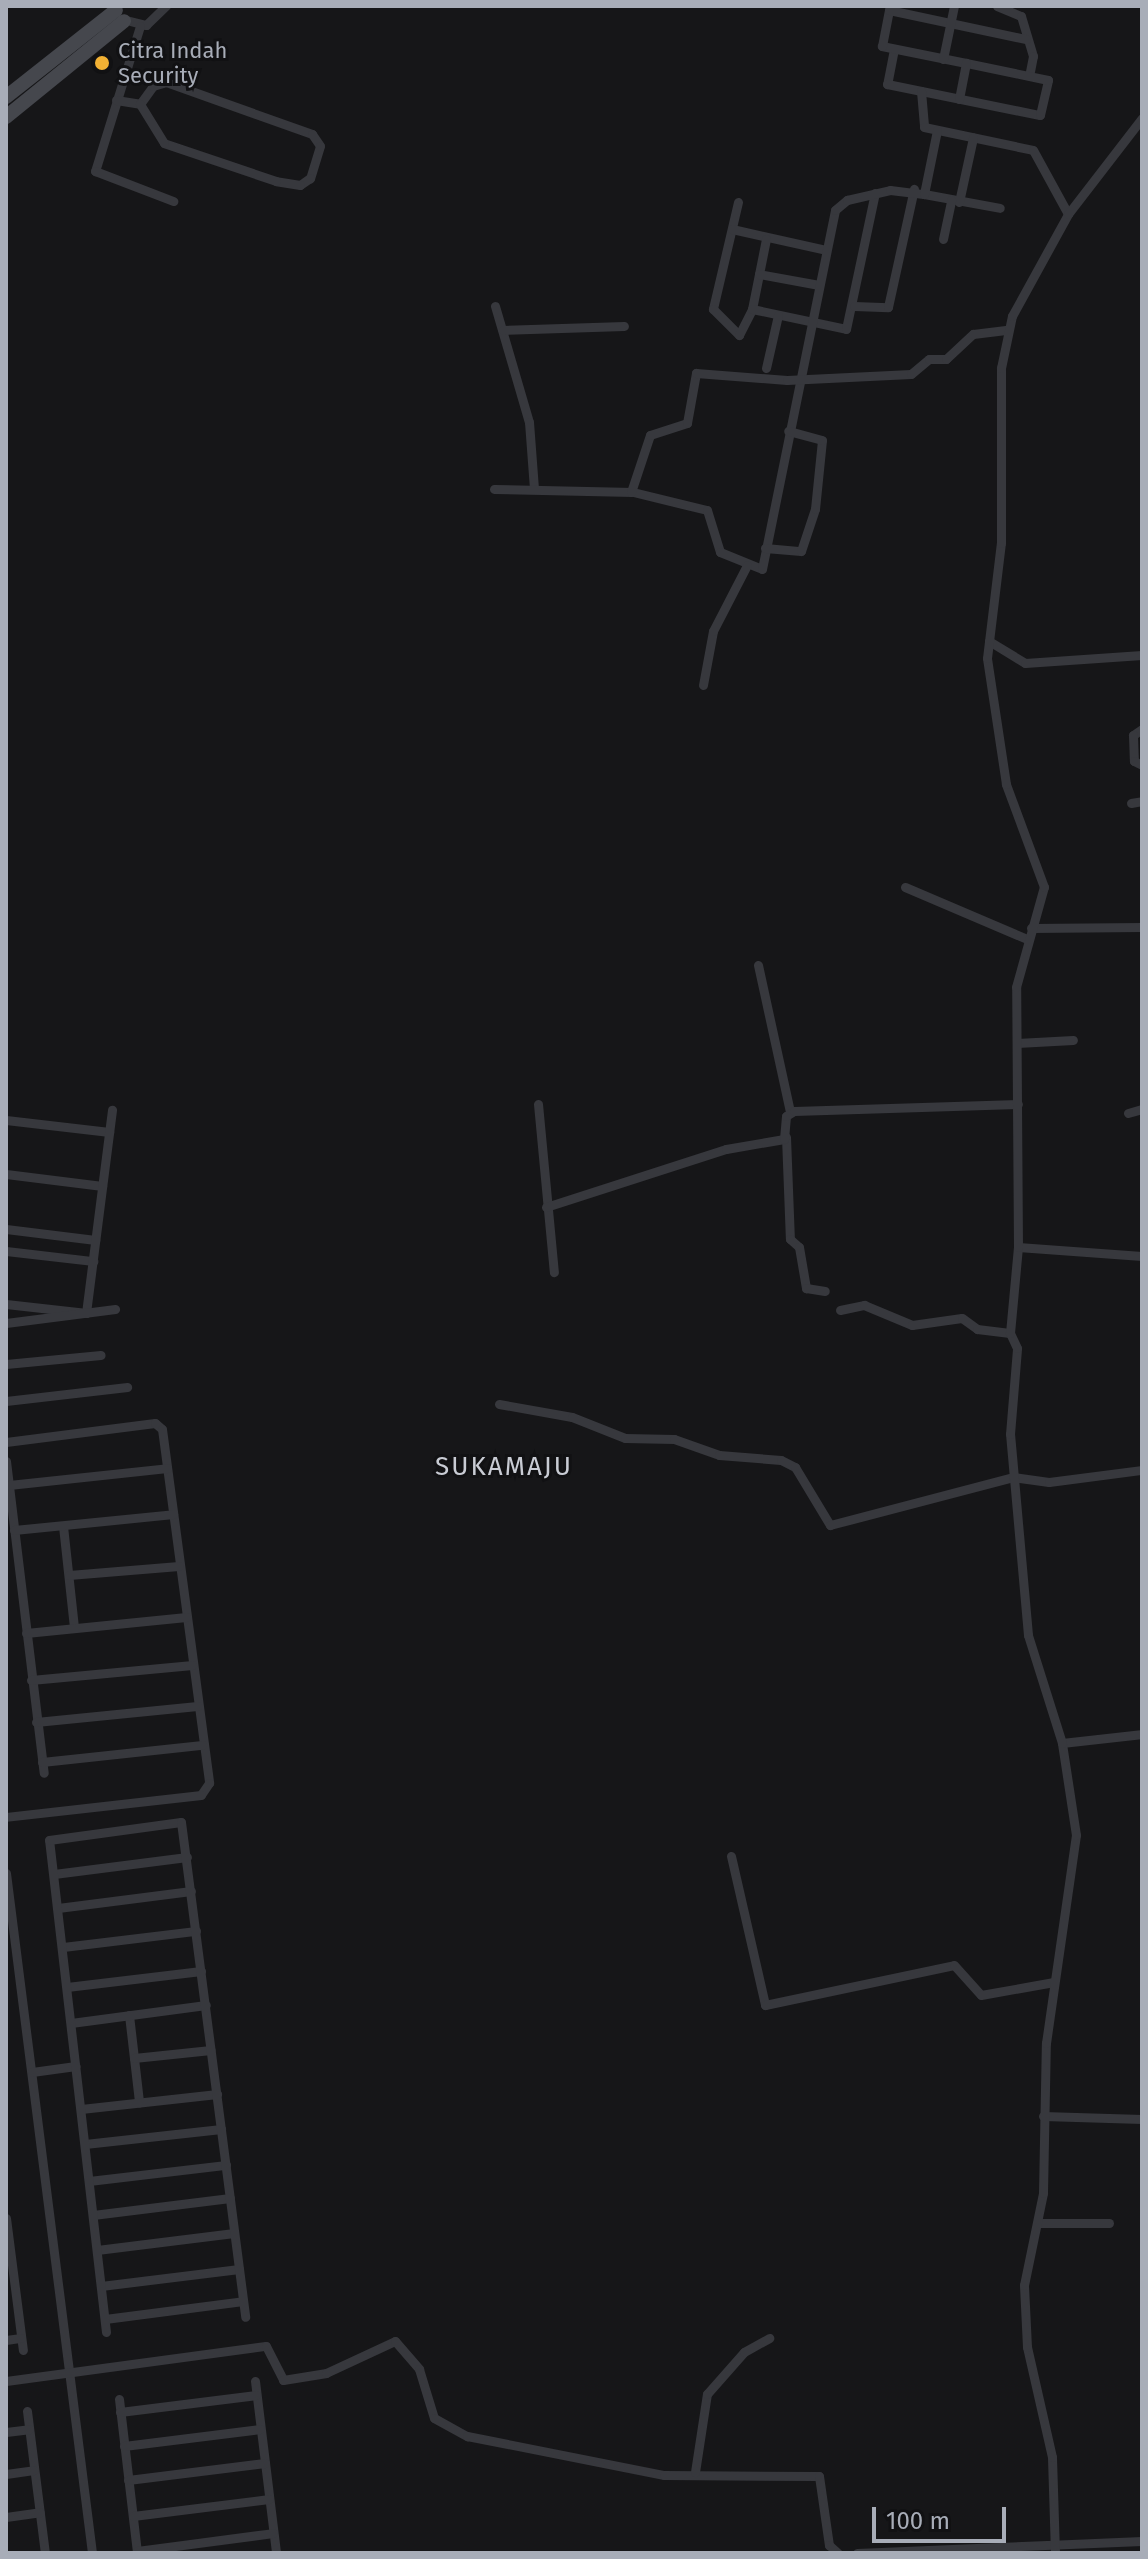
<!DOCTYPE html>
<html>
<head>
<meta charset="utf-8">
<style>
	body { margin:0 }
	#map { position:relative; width:1148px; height:2559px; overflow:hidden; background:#161618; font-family:"Fira Sans",sans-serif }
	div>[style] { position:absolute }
	.street>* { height:9px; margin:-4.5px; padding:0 4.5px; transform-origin:4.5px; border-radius:4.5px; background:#37383d }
	.secondary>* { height:14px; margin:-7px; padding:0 7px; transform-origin:7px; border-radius:7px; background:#45474d }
	.dots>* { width:22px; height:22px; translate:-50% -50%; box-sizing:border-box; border:4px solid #111113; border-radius:50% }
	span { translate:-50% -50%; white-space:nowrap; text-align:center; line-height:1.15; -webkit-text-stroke:6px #111113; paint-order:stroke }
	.poi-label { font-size:22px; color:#a8adb8 }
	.left { translate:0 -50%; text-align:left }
	.quarter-label { font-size:26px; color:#c9ccd4; letter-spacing:2px }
	.frame { position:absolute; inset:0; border:8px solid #a8adb8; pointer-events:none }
	.scale { position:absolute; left:872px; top:2507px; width:134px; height:36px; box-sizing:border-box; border:4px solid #a8adb8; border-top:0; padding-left:10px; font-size:24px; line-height:28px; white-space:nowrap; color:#a8adb8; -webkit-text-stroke:6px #111113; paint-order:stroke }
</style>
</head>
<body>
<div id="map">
	<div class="street">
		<div style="left:997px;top:6px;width:26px;rotate:23deg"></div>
		<div style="left:1021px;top:16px;width:42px;rotate:73.3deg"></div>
		<div style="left:1033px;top:56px;width:20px;rotate:101deg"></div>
		<div style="left:122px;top:19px;width:25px;rotate:14deg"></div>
		<div style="left:146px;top:25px;width:28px;rotate:-44deg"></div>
		<div style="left:140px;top:26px;width:152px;rotate:107.2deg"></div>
		<div style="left:95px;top:171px;width:84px;rotate:21deg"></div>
		<div style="left:894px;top:49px;width:36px;rotate:101deg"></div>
		<div style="left:887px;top:84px;width:156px;rotate:11.5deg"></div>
		<div style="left:1040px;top:115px;width:36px;rotate:-77deg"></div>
		<div style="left:1048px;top:80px;width:84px;rotate:-168.3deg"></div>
		<div style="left:966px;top:63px;width:86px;rotate:-168.6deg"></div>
		<div style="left:882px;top:46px;width:37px;rotate:-79deg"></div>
		<div style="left:889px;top:10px;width:140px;rotate:12deg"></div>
		<div style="left:943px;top:59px;width:54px;rotate:-78.3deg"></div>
		<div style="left:921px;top:91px;width:36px;rotate:85deg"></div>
		<div style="left:924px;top:127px;width:111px;rotate:11.9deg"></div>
		<div style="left:1033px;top:150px;width:73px;rotate:61.3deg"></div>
		<div style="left:959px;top:99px;width:37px;rotate:-79deg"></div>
		<div style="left:116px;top:100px;width:24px;rotate:9deg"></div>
		<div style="left:140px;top:104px;width:22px;rotate:-54deg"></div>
		<div style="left:153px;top:86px;width:14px;rotate:-17deg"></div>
		<div style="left:166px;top:82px;width:155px;rotate:19.6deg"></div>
		<div style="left:312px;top:134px;width:14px;rotate:56deg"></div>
		<div style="left:320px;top:146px;width:34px;rotate:107deg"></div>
		<div style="left:310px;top:178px;width:12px;rotate:145deg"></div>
		<div style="left:300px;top:185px;width:24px;rotate:-171deg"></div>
		<div style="left:276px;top:181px;width:118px;rotate:-161.3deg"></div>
		<div style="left:164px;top:143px;width:46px;rotate:-121.6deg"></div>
		<div style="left:924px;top:194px;width:77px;rotate:10.4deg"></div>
		<div style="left:738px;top:202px;width:110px;rotate:103.2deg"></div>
		<div style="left:713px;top:309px;width:37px;rotate:45deg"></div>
		<div style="left:739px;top:335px;width:29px;rotate:-63deg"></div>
		<div style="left:959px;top:202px;width:66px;rotate:-77.7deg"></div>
		<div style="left:732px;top:229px;width:96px;rotate:12.6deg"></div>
		<div style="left:766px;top:239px;width:71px;rotate:101.3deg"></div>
		<div style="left:752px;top:309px;width:96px;rotate:12deg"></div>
		<div style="left:846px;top:329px;width:139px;rotate:-78deg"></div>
		<div style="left:943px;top:239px;width:40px;rotate:-78deg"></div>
		<div style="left:759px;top:274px;width:61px;rotate:10.4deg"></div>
		<div style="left:495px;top:306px;width:121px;rotate:73.7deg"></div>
		<div style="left:529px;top:422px;width:66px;rotate:85.7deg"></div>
		<div style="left:854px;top:306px;width:34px;rotate:2deg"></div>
		<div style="left:888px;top:307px;width:121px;rotate:-77.6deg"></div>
		<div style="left:503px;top:330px;width:121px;rotate:-1.9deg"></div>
		<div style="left:766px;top:368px;width:54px;rotate:-77.2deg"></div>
		<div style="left:494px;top:489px;width:139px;rotate:1.2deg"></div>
		<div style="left:633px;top:492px;width:76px;rotate:13.7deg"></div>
		<div style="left:707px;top:510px;width:44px;rotate:72.8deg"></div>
		<div style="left:720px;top:552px;width:45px;rotate:22deg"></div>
		<div style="left:762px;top:569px;width:366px;rotate:-78.5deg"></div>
		<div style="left:835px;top:210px;width:16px;rotate:-40deg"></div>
		<div style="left:847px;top:200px;width:44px;rotate:-13.1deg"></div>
		<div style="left:890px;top:190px;width:34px;rotate:7deg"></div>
		<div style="left:924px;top:194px;width:65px;rotate:-78.5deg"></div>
		<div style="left:631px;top:492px;width:60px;rotate:-71.6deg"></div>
		<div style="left:650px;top:435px;width:39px;rotate:-18deg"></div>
		<div style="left:687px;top:423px;width:51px;rotate:-79.8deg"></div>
		<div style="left:696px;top:373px;width:91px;rotate:4.4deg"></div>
		<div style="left:787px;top:380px;width:124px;rotate:-2.8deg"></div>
		<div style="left:911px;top:374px;width:23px;rotate:-40deg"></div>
		<div style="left:929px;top:359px;width:17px"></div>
		<div style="left:946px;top:359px;width:37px;rotate:-43deg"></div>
		<div style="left:973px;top:334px;width:35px;rotate:-7deg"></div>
		<div style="left:765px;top:548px;width:36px;rotate:5deg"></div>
		<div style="left:801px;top:551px;width:44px;rotate:-71.6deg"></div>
		<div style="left:815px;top:509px;width:69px;rotate:-84.2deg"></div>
		<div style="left:822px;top:440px;width:35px;rotate:-165deg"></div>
		<div style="left:989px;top:641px;width:42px;rotate:31.4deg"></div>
		<div style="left:1025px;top:663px;width:117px;rotate:-3.9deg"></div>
		<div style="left:703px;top:685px;width:55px;rotate:-79.5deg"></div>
		<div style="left:713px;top:631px;width:74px;rotate:-62.7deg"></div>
		<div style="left:1142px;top:729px;width:11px;rotate:146deg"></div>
		<div style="left:1133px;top:735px;width:26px;rotate:88deg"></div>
		<div style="left:1134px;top:761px;width:9px;rotate:27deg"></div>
		<div style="left:1131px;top:803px;width:11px;rotate:-10deg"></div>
		<div style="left:905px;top:887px;width:133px;rotate:23.1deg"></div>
		<div style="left:1031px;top:928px;width:111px;rotate:-0.5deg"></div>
		<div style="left:758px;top:965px;width:150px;rotate:77.7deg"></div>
		<div style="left:1017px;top:1043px;width:56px;rotate:-3.1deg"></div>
		<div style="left:538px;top:1104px;width:169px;rotate:84.6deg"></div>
		<div style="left:1128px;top:1113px;width:15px;rotate:-16deg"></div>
		<div style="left:6px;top:1120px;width:104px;rotate:6.6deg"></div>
		<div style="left:786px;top:1137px;width:102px;rotate:87.8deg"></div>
		<div style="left:790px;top:1239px;width:12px;rotate:42deg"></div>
		<div style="left:799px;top:1247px;width:42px;rotate:80.3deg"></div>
		<div style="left:806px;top:1288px;width:19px;rotate:9deg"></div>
		<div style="left:6px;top:1174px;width:97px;rotate:7.1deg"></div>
		<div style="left:546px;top:1207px;width:189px;rotate:-17.9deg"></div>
		<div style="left:726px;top:1149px;width:59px;rotate:-9.8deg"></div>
		<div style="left:784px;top:1139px;width:23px;rotate:-85deg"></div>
		<div style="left:786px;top:1116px;width:9px;rotate:-32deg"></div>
		<div style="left:794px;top:1111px;width:224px;rotate:-1.8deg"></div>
		<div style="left:6px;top:1229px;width:90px;rotate:7deg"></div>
		<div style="left:1018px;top:1247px;width:124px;rotate:4.2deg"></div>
		<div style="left:6px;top:1251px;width:88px;rotate:6.6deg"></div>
		<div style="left:6px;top:1304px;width:81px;rotate:6.4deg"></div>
		<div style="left:86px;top:1313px;width:205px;rotate:-82.7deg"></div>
		<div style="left:840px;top:1310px;width:25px;rotate:-12deg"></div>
		<div style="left:864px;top:1305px;width:52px;rotate:22.6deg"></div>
		<div style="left:912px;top:1325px;width:50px;rotate:-8deg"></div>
		<div style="left:962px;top:1318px;width:19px;rotate:36deg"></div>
		<div style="left:977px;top:1329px;width:33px;rotate:7deg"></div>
		<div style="left:6px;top:1323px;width:110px;rotate:-7.3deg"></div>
		<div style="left:6px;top:1364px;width:95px;rotate:-5.4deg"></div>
		<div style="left:6px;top:1401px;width:122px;rotate:-6.6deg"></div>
		<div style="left:499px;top:1404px;width:74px;rotate:10.1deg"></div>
		<div style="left:572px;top:1417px;width:57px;rotate:21.6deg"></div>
		<div style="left:625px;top:1438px;width:49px;rotate:1.2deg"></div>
		<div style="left:674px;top:1439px;width:48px;rotate:19.6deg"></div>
		<div style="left:719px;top:1455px;width:62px;rotate:4.6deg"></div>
		<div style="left:781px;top:1460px;width:16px;rotate:27deg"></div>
		<div style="left:795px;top:1467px;width:68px;rotate:58.9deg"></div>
		<div style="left:830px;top:1525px;width:189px;rotate:-14.7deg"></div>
		<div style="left:1013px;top:1477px;width:36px;rotate:8deg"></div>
		<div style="left:1049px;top:1482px;width:94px;rotate:-7.4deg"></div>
		<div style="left:6px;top:1442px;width:150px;rotate:-7.3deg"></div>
		<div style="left:155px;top:1423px;width:9px;rotate:41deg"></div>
		<div style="left:162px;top:1429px;width:357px;rotate:82.4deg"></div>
		<div style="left:209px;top:1783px;width:14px;rotate:124deg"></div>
		<div style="left:201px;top:1795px;width:196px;rotate:173.6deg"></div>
		<div style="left:6px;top:1461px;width:314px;rotate:83.1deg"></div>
		<div style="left:9px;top:1485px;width:159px;rotate:-6.1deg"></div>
		<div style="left:63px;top:1526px;width:102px;rotate:83.8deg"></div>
		<div style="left:14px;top:1530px;width:160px;rotate:-5.7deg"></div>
		<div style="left:69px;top:1575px;width:110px;rotate:-4.7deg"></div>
		<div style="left:26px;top:1633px;width:161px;rotate:-5.7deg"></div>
		<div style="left:31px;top:1680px;width:162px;rotate:-5.3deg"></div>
		<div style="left:36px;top:1722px;width:162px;rotate:-5.7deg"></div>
		<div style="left:1062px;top:1743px;width:81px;rotate:-6.4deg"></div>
		<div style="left:42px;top:1762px;width:161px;rotate:-6.1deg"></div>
		<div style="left:731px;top:1856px;width:153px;rotate:77.1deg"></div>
		<div style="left:765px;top:2005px;width:193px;rotate:-11.9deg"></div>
		<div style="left:954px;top:1965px;width:40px;rotate:48deg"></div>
		<div style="left:981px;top:1995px;width:74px;rotate:-10.1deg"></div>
		<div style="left:6px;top:1873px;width:685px;rotate:82.79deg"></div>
		<div style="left:54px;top:1874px;width:134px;rotate:-7.3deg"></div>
		<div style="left:58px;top:1908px;width:134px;rotate:-7.3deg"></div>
		<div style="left:63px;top:1947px;width:134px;rotate:-6.9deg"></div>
		<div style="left:67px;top:1987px;width:135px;rotate:-6.8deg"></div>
		<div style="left:129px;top:2015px;width:88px;rotate:83.4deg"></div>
		<div style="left:71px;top:2023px;width:136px;rotate:-7.6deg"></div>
		<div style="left:134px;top:2058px;width:77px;rotate:-5.9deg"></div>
		<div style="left:32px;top:2072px;width:44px;rotate:-7.8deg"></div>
		<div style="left:81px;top:2109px;width:137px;rotate:-6.3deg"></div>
		<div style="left:1043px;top:2116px;width:99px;rotate:1.7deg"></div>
		<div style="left:85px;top:2144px;width:137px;rotate:-6.3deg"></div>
		<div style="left:89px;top:2181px;width:138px;rotate:-6.7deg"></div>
		<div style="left:93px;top:2215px;width:138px;rotate:-7.1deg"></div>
		<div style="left:6px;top:2218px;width:133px;rotate:82.7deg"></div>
		<div style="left:1039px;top:2223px;width:70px"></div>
		<div style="left:97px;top:2250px;width:138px;rotate:-7.1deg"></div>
		<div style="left:101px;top:2286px;width:139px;rotate:-7deg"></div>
		<div style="left:105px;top:2319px;width:139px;rotate:-7.4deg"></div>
		<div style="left:106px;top:2332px;width:495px;rotate:-96.6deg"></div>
		<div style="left:49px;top:1840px;width:133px;rotate:-7.8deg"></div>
		<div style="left:181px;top:1822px;width:499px;rotate:82.6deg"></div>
		<div style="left:6px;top:2340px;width:15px;rotate:-8deg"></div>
		<div style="left:6px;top:2381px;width:262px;rotate:-7.7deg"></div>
		<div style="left:266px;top:2346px;width:38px;rotate:63deg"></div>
		<div style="left:283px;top:2380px;width:44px;rotate:-9.2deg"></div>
		<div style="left:326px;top:2373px;width:76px;rotate:-24.9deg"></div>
		<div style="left:395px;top:2341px;width:37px;rotate:49deg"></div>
		<div style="left:419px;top:2369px;width:51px;rotate:73deg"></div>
		<div style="left:434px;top:2418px;width:38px;rotate:29deg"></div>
		<div style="left:467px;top:2436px;width:201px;rotate:11.2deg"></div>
		<div style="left:664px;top:2475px;width:155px;rotate:0.4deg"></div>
		<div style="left:819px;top:2476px;width:70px;rotate:81.8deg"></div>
		<div style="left:829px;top:2545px;width:12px;rotate:42deg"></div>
		<div style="left:255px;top:2381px;width:173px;rotate:83deg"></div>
		<div style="left:119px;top:2399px;width:155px;rotate:83.3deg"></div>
		<div style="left:27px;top:2411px;width:143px;rotate:82.8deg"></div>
		<div style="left:120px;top:2412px;width:137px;rotate:-7.1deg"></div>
		<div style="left:6px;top:2432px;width:23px;rotate:-7deg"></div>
		<div style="left:124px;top:2446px;width:137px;rotate:-7.1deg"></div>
		<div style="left:695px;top:2472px;width:79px;rotate:-81.3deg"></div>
		<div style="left:707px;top:2394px;width:56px;rotate:-48.6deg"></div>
		<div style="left:744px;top:2352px;width:29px;rotate:-29deg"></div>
		<div style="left:6px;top:2474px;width:28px;rotate:-8deg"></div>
		<div style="left:128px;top:2480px;width:138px;rotate:-7.1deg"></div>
		<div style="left:133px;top:2516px;width:137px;rotate:-7.1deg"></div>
		<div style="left:6px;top:2517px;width:34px;rotate:-8deg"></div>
		<div style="left:137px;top:2551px;width:137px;rotate:-7.5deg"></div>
		<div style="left:857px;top:2553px;width:285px;rotate:-2.4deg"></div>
		<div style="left:1055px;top:2553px;width:96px;rotate:-91.8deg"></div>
		<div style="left:1052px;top:2457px;width:113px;rotate:-102.8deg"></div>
		<div style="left:1027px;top:2347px;width:62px;rotate:-92.8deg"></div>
		<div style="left:1024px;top:2285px;width:94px;rotate:-78.3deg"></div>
		<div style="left:1043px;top:2193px;width:150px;rotate:-88.9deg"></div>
		<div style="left:1046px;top:2043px;width:210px;rotate:-81.8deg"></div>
		<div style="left:1076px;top:1835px;width:93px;rotate:-98.7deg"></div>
		<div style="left:1062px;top:1743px;width:113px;rotate:-107.5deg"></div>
		<div style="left:1028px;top:1635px;width:202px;rotate:-95.1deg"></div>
		<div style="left:1010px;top:1434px;width:86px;rotate:-85.3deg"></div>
		<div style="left:1017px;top:1348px;width:17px;rotate:-115deg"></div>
		<div style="left:1010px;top:1333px;width:86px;rotate:-84.7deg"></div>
		<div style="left:1018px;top:1247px;width:260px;rotate:-90.4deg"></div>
		<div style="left:1016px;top:987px;width:104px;rotate:-74.4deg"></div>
		<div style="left:1044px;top:887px;width:110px;rotate:-110.3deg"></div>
		<div style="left:1006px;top:784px;width:127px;rotate:-98.6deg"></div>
		<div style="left:987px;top:658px;width:116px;rotate:-83.1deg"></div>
		<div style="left:1001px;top:543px;width:175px;rotate:-90deg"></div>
		<div style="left:1001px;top:368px;width:53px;rotate:-78.1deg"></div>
		<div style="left:1012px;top:316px;width:116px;rotate:-61.2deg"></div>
		<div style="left:1068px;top:214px;width:121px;rotate:-52.4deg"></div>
	</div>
	<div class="secondary">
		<div style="left:6px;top:97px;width:140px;rotate:-38.3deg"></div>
		<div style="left:6px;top:117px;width:152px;rotate:-39.1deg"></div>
	</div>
	<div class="dots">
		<div style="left:102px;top:63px;background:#f2b134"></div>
	</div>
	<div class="poi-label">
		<span class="left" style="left:118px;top:63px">Citra Indah<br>Security</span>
	</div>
	<div class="quarter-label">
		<span style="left:504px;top:1467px">SUKAMAJU</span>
	</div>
	<div class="frame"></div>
	<div class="scale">100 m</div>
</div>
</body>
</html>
